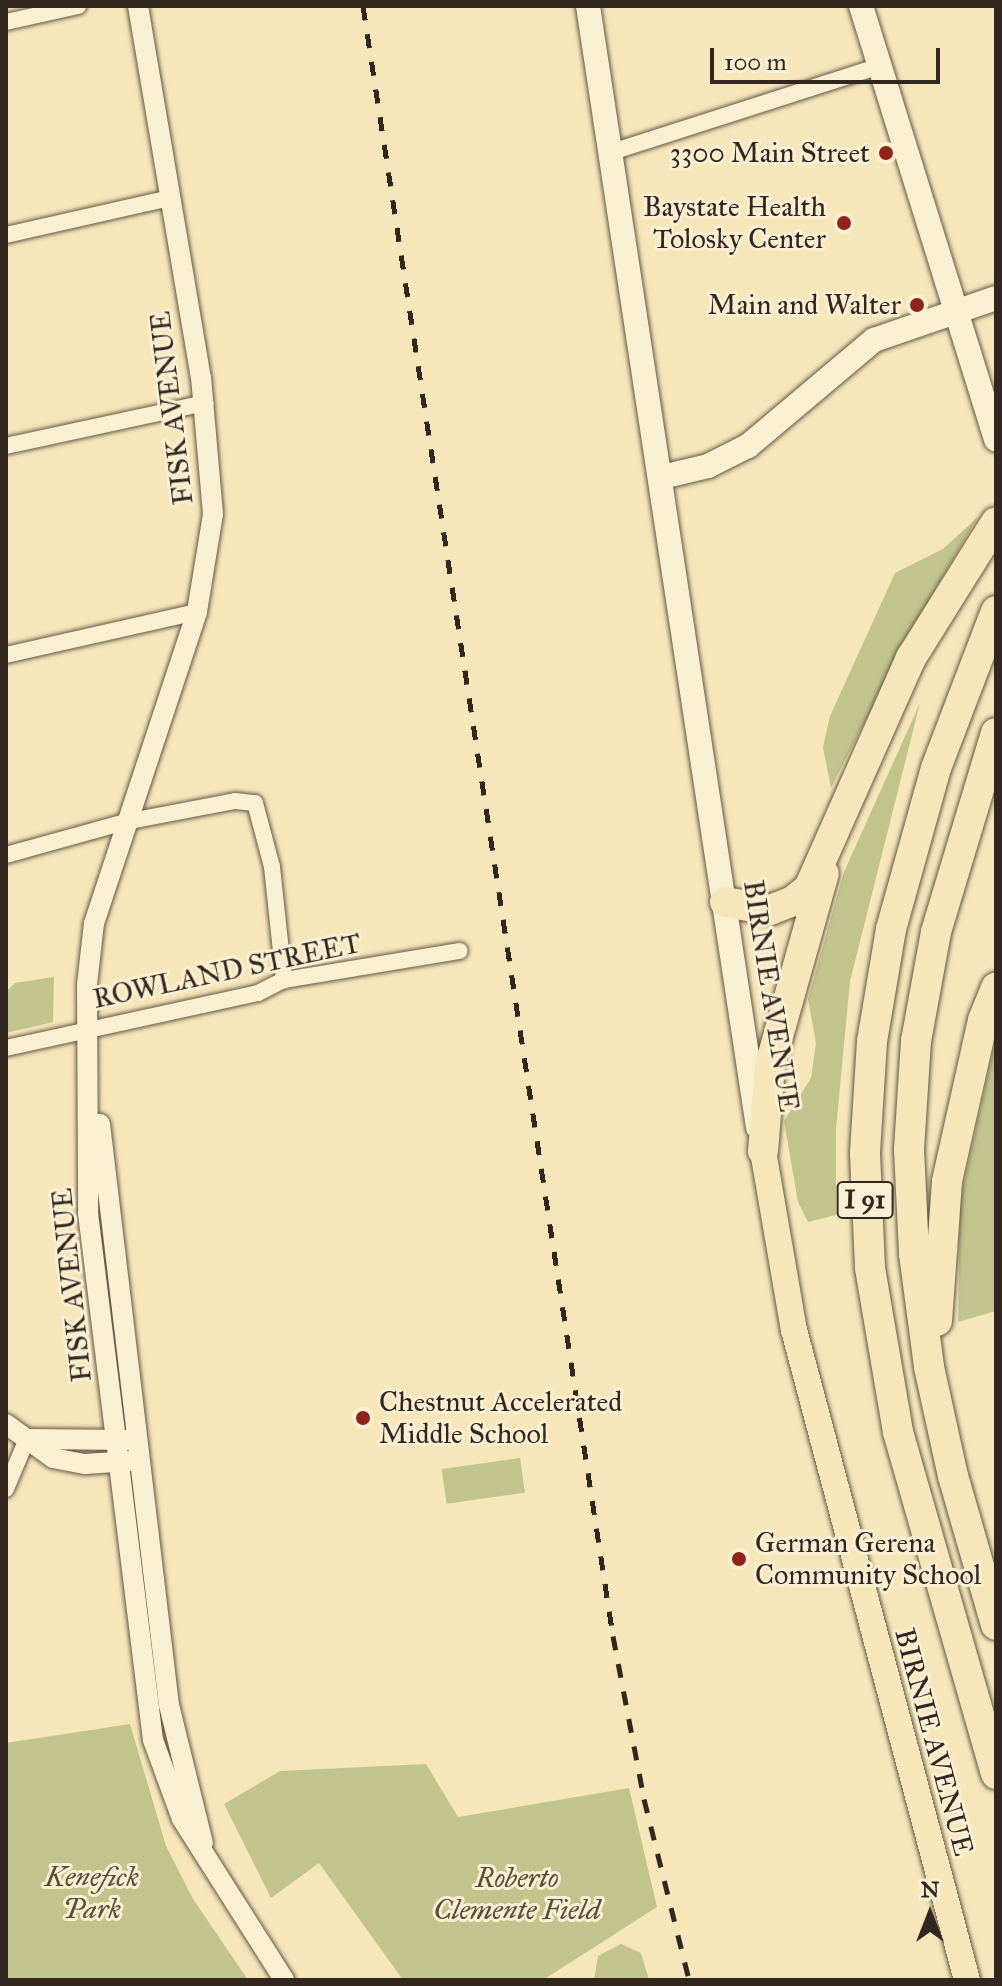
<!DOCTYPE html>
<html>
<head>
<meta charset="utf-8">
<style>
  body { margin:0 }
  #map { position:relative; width:1002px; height:1986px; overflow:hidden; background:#f6e6ba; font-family:"IM FELL Great Primer",serif }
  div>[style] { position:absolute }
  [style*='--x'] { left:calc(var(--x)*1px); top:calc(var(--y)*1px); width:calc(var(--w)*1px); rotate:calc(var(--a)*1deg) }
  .green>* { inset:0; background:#c1c48c; transform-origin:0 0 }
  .roads { filter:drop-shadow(0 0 2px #635646) drop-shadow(0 0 2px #635646) }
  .minor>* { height:16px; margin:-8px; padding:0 8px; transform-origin:8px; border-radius:8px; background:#f9efd2 }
  .tertiary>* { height:20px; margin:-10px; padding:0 10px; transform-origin:10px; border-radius:10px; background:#f9efd2 }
  .secondary>* { height:24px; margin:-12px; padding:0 12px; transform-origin:12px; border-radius:12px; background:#f9efd2 }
  .primary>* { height:26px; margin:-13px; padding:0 13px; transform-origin:13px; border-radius:13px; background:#f6e6ba }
  .motorway>* { height:30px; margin:-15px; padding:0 15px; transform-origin:15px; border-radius:15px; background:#f6e6ba }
  .rail>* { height:5px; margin-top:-2.5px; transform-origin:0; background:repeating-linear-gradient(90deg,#322620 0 14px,transparent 0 28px) }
  .dots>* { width:22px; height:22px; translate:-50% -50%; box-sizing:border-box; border:4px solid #f9efd2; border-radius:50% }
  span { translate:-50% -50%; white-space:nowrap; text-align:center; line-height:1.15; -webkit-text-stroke:6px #f9efd2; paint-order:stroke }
  .shield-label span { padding:2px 6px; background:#f9efd2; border:2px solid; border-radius:6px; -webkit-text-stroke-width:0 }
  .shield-label { font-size:26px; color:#322620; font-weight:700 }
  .poi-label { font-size:28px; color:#322620 }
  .right { translate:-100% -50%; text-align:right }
  .left { translate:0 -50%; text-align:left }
  .street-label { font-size:28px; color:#322620 }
  .park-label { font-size:28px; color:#564e3b; font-style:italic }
  .frame { position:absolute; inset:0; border:8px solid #322620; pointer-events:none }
  .north { position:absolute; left:890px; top:1874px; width:80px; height:80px; -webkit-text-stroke:6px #f9efd2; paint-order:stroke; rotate:0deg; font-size:22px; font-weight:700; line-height:32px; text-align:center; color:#322620 }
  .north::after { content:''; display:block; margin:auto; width:28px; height:36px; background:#322620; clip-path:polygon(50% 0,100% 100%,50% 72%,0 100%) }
  .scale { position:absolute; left:710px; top:48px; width:230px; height:36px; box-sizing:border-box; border:4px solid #322620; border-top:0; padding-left:10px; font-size:24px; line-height:28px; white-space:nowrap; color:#322620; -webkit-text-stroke:6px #f9efd2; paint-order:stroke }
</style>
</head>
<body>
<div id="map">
  <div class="green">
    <div style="clip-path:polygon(978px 517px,912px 629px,831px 788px,823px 747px,830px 716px,895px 573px,943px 549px)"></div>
    <div style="clip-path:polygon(920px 703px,850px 981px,836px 1129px,836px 1215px,808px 1222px,798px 1202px,784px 1121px,811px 1078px,816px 1043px,808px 999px,844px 872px)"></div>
    <div style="clip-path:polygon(54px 977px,53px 1022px,6px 1033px,6px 992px,15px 983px)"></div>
    <div style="clip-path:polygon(996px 1039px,996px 1311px,958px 1322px,960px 1201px)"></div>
    <div style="left:520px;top:1458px;width:35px;height:79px;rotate:82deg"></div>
    <div style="clip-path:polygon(130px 1724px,166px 1846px,193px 1899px,248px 1980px,6px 1980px,6px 1743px)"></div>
    <div style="clip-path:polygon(426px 1764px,458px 1817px,629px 1788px,657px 1907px,543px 1980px,403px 1980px,319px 1863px,271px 1898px,224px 1804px,280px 1771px)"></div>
    <div style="clip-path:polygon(621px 1944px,641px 1953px,649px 1980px,594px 1980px,598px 1956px)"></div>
  </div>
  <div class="roads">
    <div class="minor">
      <div style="--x:6;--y:22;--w:74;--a:-12.5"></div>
      <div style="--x:612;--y:152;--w:281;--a:-17.8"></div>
      <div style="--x:6;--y:235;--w:168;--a:-12.7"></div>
      <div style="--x:6;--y:446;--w:204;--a:-12.2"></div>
      <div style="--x:6;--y:655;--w:196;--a:-12.7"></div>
      <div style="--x:6;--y:855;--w:123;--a:-15.5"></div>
      <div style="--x:125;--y:822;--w:112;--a:-10.8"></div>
      <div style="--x:235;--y:801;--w:20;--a:6"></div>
      <div style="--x:255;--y:803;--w:66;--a:75.1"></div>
      <div style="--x:272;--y:867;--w:114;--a:83.9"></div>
      <div style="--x:6;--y:1048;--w:258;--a:-12.3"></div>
      <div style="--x:258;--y:993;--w:29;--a:-27"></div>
      <div style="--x:284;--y:980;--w:178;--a:-9.4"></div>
      <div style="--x:6;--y:1489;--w:54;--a:-67.2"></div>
    </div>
    <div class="tertiary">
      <div style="--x:138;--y:6;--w:376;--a:80.4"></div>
      <div style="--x:201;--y:377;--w:138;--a:85"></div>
      <div style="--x:213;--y:514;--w:99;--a:99.3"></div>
      <div style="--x:197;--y:612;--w:328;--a:108.3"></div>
      <div style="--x:94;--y:923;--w:61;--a:96.5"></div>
      <div style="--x:87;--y:984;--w:229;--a:89.7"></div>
      <div style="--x:88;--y:1213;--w:531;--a:82.97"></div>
      <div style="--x:153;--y:1740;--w:84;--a:69.8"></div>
      <div style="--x:182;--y:1819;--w:191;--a:57.6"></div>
      <div style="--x:100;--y:1124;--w:585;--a:83.23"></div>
      <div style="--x:169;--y:1705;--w:142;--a:76.2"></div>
      <div style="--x:6;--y:1424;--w:58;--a:35.9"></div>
      <div style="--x:53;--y:1458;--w:33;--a:11"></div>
      <div style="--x:85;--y:1464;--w:45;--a:-3.8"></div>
      <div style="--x:27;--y:1439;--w:104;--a:0.6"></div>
    </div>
    <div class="secondary">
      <div style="--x:588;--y:6;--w:1134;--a:81.38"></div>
      <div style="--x:861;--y:6;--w:454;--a:72.7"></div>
      <div style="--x:662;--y:477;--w:47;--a:-13.4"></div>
      <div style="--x:708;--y:466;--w:45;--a:-26.6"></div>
      <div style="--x:748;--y:446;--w:165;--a:-40.1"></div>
      <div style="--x:874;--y:340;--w:129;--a:-19"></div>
    </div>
    <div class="primary">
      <div style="--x:763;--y:1151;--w:182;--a:80.2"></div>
      <div style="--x:794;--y:1330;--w:673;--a:75.1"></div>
    </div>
    <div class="motorway">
      <div style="--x:996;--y:611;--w:168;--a:110.9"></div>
      <div style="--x:936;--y:768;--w:167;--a:105.6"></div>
      <div style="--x:891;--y:929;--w:114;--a:99.6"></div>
      <div style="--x:872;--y:1041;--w:112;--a:93.6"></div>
      <div style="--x:865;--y:1153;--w:115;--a:87.5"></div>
      <div style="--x:870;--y:1268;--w:166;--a:80.3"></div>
      <div style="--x:898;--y:1432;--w:356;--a:74"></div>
      <div style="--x:996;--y:733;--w:208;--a:106.8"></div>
      <div style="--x:936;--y:932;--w:111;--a:100.4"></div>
      <div style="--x:916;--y:1041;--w:109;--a:93.7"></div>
      <div style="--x:909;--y:1150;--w:104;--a:87.2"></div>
      <div style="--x:914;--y:1254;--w:114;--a:82.4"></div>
      <div style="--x:929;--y:1367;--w:112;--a:77.6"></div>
      <div style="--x:953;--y:1476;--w:155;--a:73.9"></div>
      <div style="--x:725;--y:902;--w:46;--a:10.1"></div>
      <div style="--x:770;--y:910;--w:25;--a:-21"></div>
      <div style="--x:793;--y:901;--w:21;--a:-39"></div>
      <div style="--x:809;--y:888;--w:252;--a:-66.1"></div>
      <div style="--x:911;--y:658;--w:160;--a:-58"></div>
      <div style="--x:763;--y:1151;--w:86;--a:-85.3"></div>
      <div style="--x:770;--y:1065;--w:199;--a:-74.3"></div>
      <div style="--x:937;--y:1321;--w:140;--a:-85.9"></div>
      <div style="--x:947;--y:1181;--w:165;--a:-77.4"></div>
      <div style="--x:983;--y:1020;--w:35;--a:-68"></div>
    </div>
  </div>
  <div class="rail">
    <div style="--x:363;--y:6;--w:1649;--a:81.28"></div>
    <div style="--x:613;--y:1636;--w:166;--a:79.2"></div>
    <div style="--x:644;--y:1799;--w:187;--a:76"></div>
  </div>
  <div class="dots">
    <div style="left:886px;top:153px;background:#8f2418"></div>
    <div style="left:844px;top:223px;background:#8f2418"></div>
    <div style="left:917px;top:305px;background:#8f2418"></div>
    <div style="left:363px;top:1418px;background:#8f2418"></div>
    <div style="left:739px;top:1559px;background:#8f2418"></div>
  </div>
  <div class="shield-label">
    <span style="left:865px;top:1200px">I 91</span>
  </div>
  <div class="poi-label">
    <span class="right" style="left:870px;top:153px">3300 Main Street</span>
    <span class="right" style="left:826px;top:223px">Baystate Health<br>Tolosky Center</span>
    <span class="right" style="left:901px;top:305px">Main and Walter</span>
    <span class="left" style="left:379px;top:1418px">Chestnut Accelerated<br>Middle School</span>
    <span class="left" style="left:755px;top:1559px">German Gerena<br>Community School</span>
  </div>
  <div class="street-label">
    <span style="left:172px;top:408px;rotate:-97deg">FISK AVENUE</span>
    <span style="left:227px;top:971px;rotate:-12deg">ROWLAND STREET</span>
    <span style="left:771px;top:996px;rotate:81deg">BIRNIE AVENUE</span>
    <span style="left:72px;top:1285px;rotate:-96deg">FISK AVENUE</span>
    <span style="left:934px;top:1742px;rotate:75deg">BIRNIE AVENUE</span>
  </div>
  <div class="park-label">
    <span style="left:92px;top:1893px">Kenefick<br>Park</span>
    <span style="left:517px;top:1894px">Roberto<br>Clemente Field</span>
  </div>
  <div class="frame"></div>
  <div class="north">N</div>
  <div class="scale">100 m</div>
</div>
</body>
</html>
